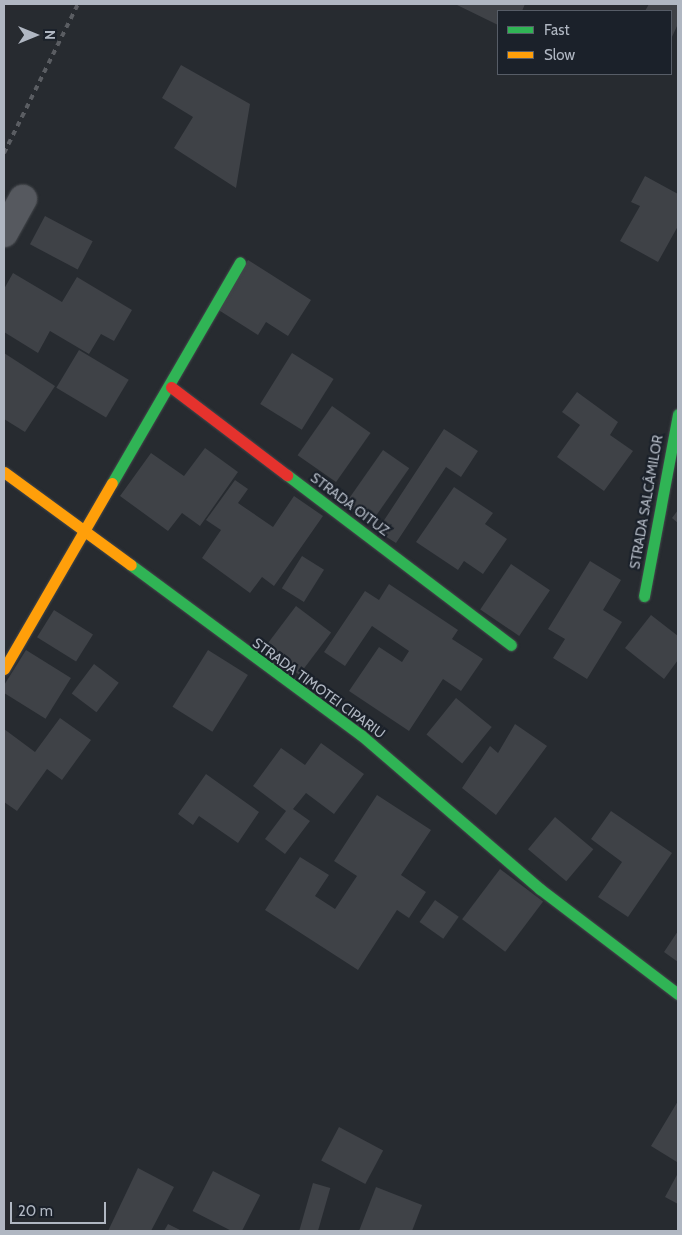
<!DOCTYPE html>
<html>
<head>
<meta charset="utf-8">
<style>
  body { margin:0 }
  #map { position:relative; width:682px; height:1235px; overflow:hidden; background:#272b30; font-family:Cabin,sans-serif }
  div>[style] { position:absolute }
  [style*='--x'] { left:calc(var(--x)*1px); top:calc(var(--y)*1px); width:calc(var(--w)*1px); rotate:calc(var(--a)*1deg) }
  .building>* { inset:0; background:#3f4247; transform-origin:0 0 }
  .roads { filter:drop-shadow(0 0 1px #44474b) drop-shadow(0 0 1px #44474b) }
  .street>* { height:28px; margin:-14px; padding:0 14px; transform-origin:14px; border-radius:14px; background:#56595f }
  .fast>* { height:11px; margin:-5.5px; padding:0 5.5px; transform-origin:5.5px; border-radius:5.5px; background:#30b455 }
  .slow>* { height:11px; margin:-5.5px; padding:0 5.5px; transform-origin:5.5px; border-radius:5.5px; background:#ff9f0a }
  .jam>* { height:11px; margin:-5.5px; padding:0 5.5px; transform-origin:5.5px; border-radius:5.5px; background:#e5322d }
  .rail>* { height:4px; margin-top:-2px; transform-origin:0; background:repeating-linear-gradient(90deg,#5a5d62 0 5px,transparent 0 10px) }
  span { translate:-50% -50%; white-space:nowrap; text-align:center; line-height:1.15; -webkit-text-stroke:4.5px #1b212a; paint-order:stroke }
  .street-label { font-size:14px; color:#b0b7c2 }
  .frame { position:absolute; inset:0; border:5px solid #b0b7c2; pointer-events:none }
  .legend { position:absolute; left:497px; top:10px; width:175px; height:65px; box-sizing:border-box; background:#1b212a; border:1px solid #575d67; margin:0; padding:6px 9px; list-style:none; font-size:15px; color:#b0b7c2 }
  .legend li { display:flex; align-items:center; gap:10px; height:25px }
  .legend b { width:25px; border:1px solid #575d67 }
  .north { position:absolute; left:10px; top:10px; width:50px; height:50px; -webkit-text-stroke:4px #1b212a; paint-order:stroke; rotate:90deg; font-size:14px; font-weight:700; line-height:20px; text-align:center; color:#b0b7c2 }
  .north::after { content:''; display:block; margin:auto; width:18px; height:22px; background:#b0b7c2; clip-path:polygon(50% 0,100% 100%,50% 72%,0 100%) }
  .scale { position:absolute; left:10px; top:1202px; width:96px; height:22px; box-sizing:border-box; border:2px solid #b0b7c2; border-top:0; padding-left:6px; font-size:15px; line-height:18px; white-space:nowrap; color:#b0b7c2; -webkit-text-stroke:4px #1b212a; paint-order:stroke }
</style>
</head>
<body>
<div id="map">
  <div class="building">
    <div style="clip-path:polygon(455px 4px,525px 4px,522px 11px,498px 11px,498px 25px)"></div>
    <div style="clip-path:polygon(649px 4px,678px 4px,678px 24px,671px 39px,671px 11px,645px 11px)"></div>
    <div style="clip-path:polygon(181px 65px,250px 104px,236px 188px,174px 148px,193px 117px,162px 98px)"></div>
    <div style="clip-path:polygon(645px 176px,678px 194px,678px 226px,658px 262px,620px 241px,640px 206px,631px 202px)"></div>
    <div style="left:45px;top:216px;width:54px;height:32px;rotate:28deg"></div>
    <div style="clip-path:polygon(248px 260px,311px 300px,288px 336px,266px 322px,258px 335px,217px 309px)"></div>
    <div style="clip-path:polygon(13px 273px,62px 302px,77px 277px,132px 310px,114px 341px,101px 334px,89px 354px,50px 331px,38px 353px,4px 332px,4px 289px)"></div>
    <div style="left:79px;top:350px;width:58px;height:44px;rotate:31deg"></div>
    <div style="clip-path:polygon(4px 353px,55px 386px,25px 432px,4px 419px)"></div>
    <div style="left:292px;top:353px;width:49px;height:60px;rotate:32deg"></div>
    <div style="clip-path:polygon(577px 392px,618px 422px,610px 435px,633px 451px,604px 491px,557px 457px,580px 425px,562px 412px)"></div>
    <div style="left:332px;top:406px;width:47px;height:60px;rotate:35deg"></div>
    <div style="clip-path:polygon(444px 429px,478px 451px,461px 477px,446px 467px,396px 543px,377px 531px)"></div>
    <div style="clip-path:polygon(205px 448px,238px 472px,200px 526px,182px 513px,168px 531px,120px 496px,151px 453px,184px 476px)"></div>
    <div style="left:383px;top:450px;width:32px;height:65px;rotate:35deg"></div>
    <div style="clip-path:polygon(235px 480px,248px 489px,238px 503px,273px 527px,294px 496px,323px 516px,274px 586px,262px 577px,250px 593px,202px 558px,221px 530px,206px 520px)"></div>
    <div style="clip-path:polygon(454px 487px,493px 513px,485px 524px,507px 539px,483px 574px,464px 561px,458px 570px,416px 542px)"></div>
    <div style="clip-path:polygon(678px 510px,678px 523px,672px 518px)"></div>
    <div style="left:302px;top:556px;width:26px;height:38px;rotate:32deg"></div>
    <div style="clip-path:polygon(590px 561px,621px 580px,603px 610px,622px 622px,587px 679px,553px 658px,565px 639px,548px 629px)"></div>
    <div style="left:511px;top:564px;width:47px;height:55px;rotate:34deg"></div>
    <div style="clip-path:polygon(389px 584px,458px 630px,452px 639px,483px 659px,461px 691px,443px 679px,409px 731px,349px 691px,379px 647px,402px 662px,409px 651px,372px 626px,345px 666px,324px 652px,365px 591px,379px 600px)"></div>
    <div style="left:296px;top:606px;width:44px;height:53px;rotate:37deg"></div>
    <div style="left:54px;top:610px;width:46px;height:32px;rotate:32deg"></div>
    <div style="clip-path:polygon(651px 615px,678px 636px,678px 660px,664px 679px,625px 648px)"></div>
    <div style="left:26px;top:650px;width:53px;height:48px;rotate:32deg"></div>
    <div style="left:208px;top:650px;width:47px;height:67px;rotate:32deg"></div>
    <div style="left:94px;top:664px;width:31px;height:37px;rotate:37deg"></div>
    <div style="left:456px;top:698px;width:46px;height:47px;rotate:39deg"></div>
    <div style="clip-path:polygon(60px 718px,91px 740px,62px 780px,47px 769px,17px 811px,4px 802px,4px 729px,35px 752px)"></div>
    <div style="clip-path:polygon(515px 724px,547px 746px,496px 815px,462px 788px,490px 746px,498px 753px)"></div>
    <div style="clip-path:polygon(321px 743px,364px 774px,334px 814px,306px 793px,293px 809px,310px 821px,285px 854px,265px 839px,286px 811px,253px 786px,281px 748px,305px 765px)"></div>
    <div style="clip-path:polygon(206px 774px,259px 812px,238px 843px,199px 816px,193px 825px,178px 814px)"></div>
    <div style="clip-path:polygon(377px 795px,431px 830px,401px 875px,426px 892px,409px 918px,397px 910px,358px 970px,265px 910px,300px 857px,329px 875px,315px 896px,335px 909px,357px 876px,334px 861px)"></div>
    <div style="clip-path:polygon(611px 811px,672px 853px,628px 917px,598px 897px,622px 862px,591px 839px)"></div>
    <div style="left:555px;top:817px;width:50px;height:42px;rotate:40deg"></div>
    <div style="left:500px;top:869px;width:54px;height:63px;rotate:37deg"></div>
    <div style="left:435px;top:900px;width:29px;height:27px;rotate:35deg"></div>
    <div style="clip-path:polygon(678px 931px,678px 962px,664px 952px)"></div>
    <div style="clip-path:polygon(678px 1101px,678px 1159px,677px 1162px,651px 1146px)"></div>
    <div style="left:339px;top:1127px;width:50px;height:38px;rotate:28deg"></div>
    <div style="clip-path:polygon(138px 1168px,174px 1187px,151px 1231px,108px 1231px)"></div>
    <div style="left:213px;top:1171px;width:53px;height:45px;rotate:27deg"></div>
    <div style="clip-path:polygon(678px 1173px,678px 1204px,665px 1197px)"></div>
    <div style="left:313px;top:1183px;width:18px;height:50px;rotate:16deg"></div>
    <div style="clip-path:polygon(376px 1187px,422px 1205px,412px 1231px,359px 1231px)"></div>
    <div style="clip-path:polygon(168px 1224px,182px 1231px,164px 1231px)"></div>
  </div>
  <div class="roads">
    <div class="street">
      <div style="--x:4;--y:233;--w:39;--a:-61"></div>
    </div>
    <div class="fast">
      <div style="--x:287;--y:475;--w:281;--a:37.2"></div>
      <div style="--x:112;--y:483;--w:255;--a:-59.9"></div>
      <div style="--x:131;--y:565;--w:286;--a:36.5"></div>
      <div style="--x:361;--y:735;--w:236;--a:40.7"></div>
      <div style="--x:540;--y:889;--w:173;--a:37.3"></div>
      <div style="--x:644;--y:596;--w:185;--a:-79.4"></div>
    </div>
    <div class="slow">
      <div style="--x:4;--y:472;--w:157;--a:36.2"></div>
      <div style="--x:4;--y:669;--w:215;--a:-59.9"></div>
    </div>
    <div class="jam">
      <div style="--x:171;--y:387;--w:146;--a:37.2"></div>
    </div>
  </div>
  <div class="rail">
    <div style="--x:4;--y:153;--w:166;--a:-63.6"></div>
  </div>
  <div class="street-label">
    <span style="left:646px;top:502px;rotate:-80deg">STRADA SALCÂMILOR</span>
    <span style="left:350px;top:504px;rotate:37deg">STRADA OITUZ</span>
    <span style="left:319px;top:688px;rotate:36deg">STRADA TIMOTEI CIPARIU</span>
  </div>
  <div class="frame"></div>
  <ul class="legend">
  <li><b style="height:6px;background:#30b455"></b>Fast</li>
  <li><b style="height:6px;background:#ff9f0a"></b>Slow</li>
  </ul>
  <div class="north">N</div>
  <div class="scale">20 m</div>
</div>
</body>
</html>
